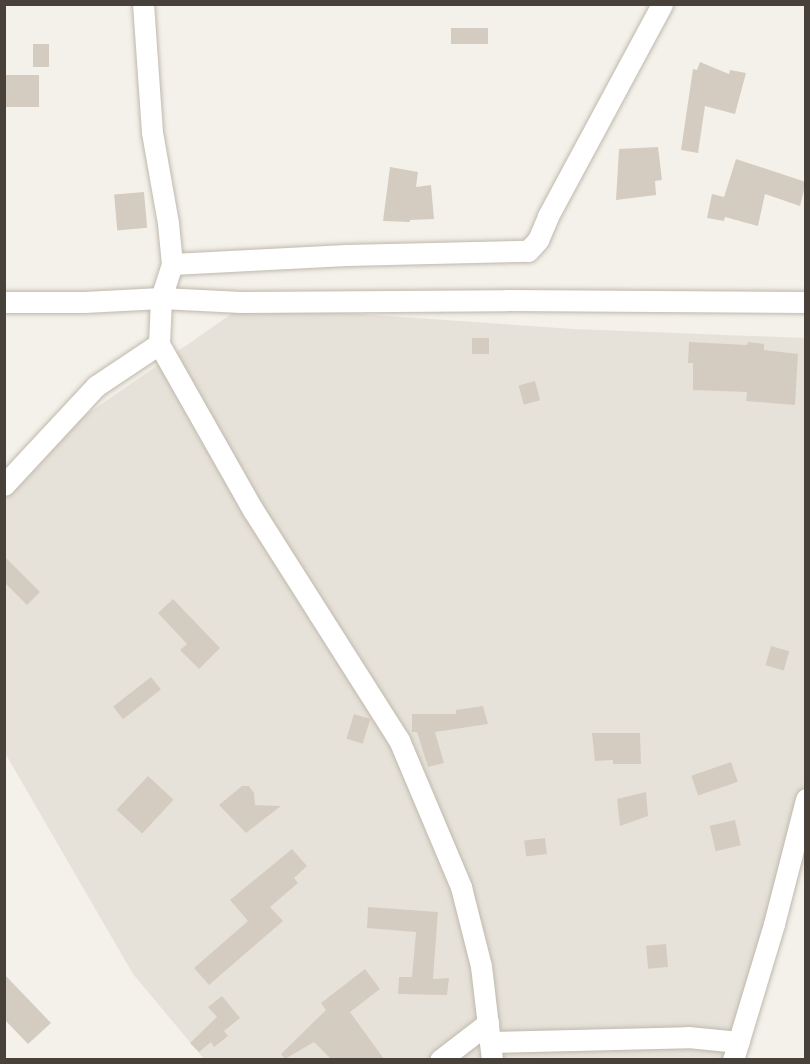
<!DOCTYPE html>
<html>
<head>
<meta charset="utf-8">
<style>
  body { margin:0 }
  #map { position:relative; width:810px; height:1064px; overflow:hidden; background:#f4f1ea; font-family:Figtree,sans-serif }
  div>[style] { position:absolute }
  [style*='--x'] { left:calc(var(--x)*1px); top:calc(var(--y)*1px); width:calc(var(--w)*1px); rotate:calc(var(--a)*1deg) }
  .residential>* { inset:0; background:#e7e2d9 }
  .building>* { inset:0; background:#d5ccc1; transform-origin:0 0 }
  .roads { filter:drop-shadow(0 0 2px #bfb8ad) drop-shadow(0 0 2px #bfb8ad) }
  .minor>* { height:21px; margin:-10.5px; padding:0 10.5px; transform-origin:10.5px; border-radius:10.5px; background:#fff }
  span { translate:-50% -50%; white-space:nowrap; text-align:center; line-height:1.15; -webkit-text-stroke:4.5px #fff; paint-order:stroke }
  .frame { position:absolute; inset:0; border:6px solid #484139; pointer-events:none }
</style>
</head>
<body>
<div id="map">
  <div class="residential">
    <div style="clip-path:polygon(243px 306px,574px 329px,805px 338px,805px 804px,733px 1059px,204px 1059px,133px 974px,5px 753px,4px 490px,67px 428px)"></div>
  </div>
  <div class="building">
    <div style="left:451px;top:28px;width:37px;height:16px"></div>
    <div style="left:33px;top:44px;width:16px;height:23px"></div>
    <div style="clip-path:polygon(700px 62px,729px 74px,730px 70px,746px 73px,735px 114px,705px 106px,698px 153px,681px 150px,693px 69px,697px 70px)"></div>
    <div style="left:6px;top:75px;width:33px;height:32px"></div>
    <div style="clip-path:polygon(658px 147px,662px 180px,655px 181px,656px 195px,616px 200px,619px 149px)"></div>
    <div style="clip-path:polygon(736px 159px,806px 182px,800px 206px,765px 194px,758px 226px,725px 217px,724px 221px,707px 218px,712px 194px,724px 197px)"></div>
    <div style="clip-path:polygon(390px 167px,418px 172px,416px 187px,431px 185px,434px 219px,410px 220px,410px 222px,383px 221px)"></div>
    <div style="left:144px;top:192px;width:36px;height:30px;rotate:85deg"></div>
    <div style="left:472px;top:338px;width:17px;height:16px"></div>
    <div style="clip-path:polygon(689px 342px,747px 345px,748px 342px,764px 344px,764px 350px,798px 354px,795px 405px,746px 401px,747px 392px,693px 390px,693px 363px,688px 363px)"></div>
    <div style="left:535px;top:381px;width:20px;height:17px;rotate:75deg"></div>
    <div style="clip-path:polygon(4px 556px,40px 592px,27px 605px,4px 582px)"></div>
    <div style="clip-path:polygon(173px 599px,220px 648px,199px 669px,180px 650px,187px 644px,158px 613px)"></div>
    <div style="left:771px;top:646px;width:19px;height:20px;rotate:16deg"></div>
    <div style="left:151px;top:677px;width:16px;height:48px;rotate:52deg"></div>
    <div style="clip-path:polygon(483px 706px,488px 724px,435px 732px,444px 763px,428px 767px,417px 732px,412px 732px,412px 714px,456px 714px,456px 710px)"></div>
    <div style="left:354px;top:714px;width:17px;height:26px;rotate:17deg"></div>
    <div style="clip-path:polygon(592px 733px,640px 733px,641px 764px,613px 764px,613px 760px,595px 761px)"></div>
    <div style="left:731px;top:762px;width:21px;height:42px;rotate:71deg"></div>
    <div style="left:148px;top:776px;width:35px;height:46px;rotate:43deg"></div>
    <div style="clip-path:polygon(242px 786px,249px 786px,254px 793px,255px 805px,281px 806px,246px 833px,219px 805px)"></div>
    <div style="clip-path:polygon(646px 792px,648px 816px,620px 826px,617px 799px)"></div>
    <div style="left:735px;top:820px;width:26px;height:26px;rotate:77deg"></div>
    <div style="left:545px;top:838px;width:16px;height:21px;rotate:83deg"></div>
    <div style="clip-path:polygon(292px 849px,307px 866px,294px 878px,298px 883px,270px 907px,283px 921px,209px 985px,194px 968px,248px 921px,230px 900px)"></div>
    <div style="clip-path:polygon(368px 907px,438px 912px,433px 979px,449px 978px,447px 995px,398px 994px,399px 977px,412px 977px,416px 932px,367px 928px)"></div>
    <div style="left:666px;top:944px;width:23px;height:20px;rotate:85deg"></div>
    <div style="clip-path:polygon(365px 969px,380px 989px,350px 1012px,384px 1059px,331px 1059px,314px 1042px,285px 1059px,281px 1054px,326px 1010px,321px 1003px)"></div>
    <div style="clip-path:polygon(4px 974px,51px 1023px,28px 1044px,4px 1019px)"></div>
    <div style="clip-path:polygon(222px 996px,240px 1018px,224px 1031px,228px 1036px,214px 1047px,211px 1042px,199px 1052px,190px 1043px,217px 1017px,208px 1007px)"></div>
  </div>
  <div class="roads">
    <div class="minor">
      <div style="--x:172;--y:264;--w:174;--a:-3"></div>
      <div style="--x:346;--y:255;--w:182;--a:-1.3"></div>
      <div style="--x:528;--y:251;--w:15;--a:-48"></div>
      <div style="--x:538;--y:240;--w:26;--a:-67"></div>
      <div style="--x:548;--y:216;--w:241;--a:-61.7"></div>
      <div style="--x:4;--y:302;--w:80;--a:0"></div>
      <div style="--x:84;--y:302;--w:77;--a:-3"></div>
      <div style="--x:161;--y:298;--w:80;--a:2.9"></div>
      <div style="--x:241;--y:302;--w:266;--a:-0.4"></div>
      <div style="--x:507;--y:300;--w:299;--a:0.4"></div>
      <div style="--x:159;--y:344;--w:191;--a:60.5"></div>
      <div style="--x:253;--y:510;--w:272;--a:57.6"></div>
      <div style="--x:399;--y:740;--w:160;--a:67.1"></div>
      <div style="--x:461;--y:887;--w:81;--a:75.8"></div>
      <div style="--x:481;--y:966;--w:95;--a:83.3"></div>
      <div style="--x:4;--y:485;--w:135;--a:-47.1"></div>
      <div style="--x:96;--y:386;--w:76;--a:-33.7"></div>
      <div style="--x:159;--y:344;--w:46;--a:-87.5"></div>
      <div style="--x:161;--y:298;--w:36;--a:-72"></div>
      <div style="--x:172;--y:264;--w:41;--a:-95.6"></div>
      <div style="--x:168;--y:223;--w:92;--a:-100"></div>
      <div style="--x:152;--y:132;--w:128;--a:-94"></div>
      <div style="--x:490;--y:1042;--w:198;--a:-1.4"></div>
      <div style="--x:688;--y:1037;--w:51;--a:5.6"></div>
      <div style="--x:440;--y:1060;--w:61;--a:-37.6"></div>
      <div style="--x:733;--y:1060;--w:142;--a:-73.2"></div>
      <div style="--x:774;--y:924;--w:129;--a:-75.6"></div>
    </div>
  </div>
  <div class="frame"></div>
</div>
</body>
</html>
